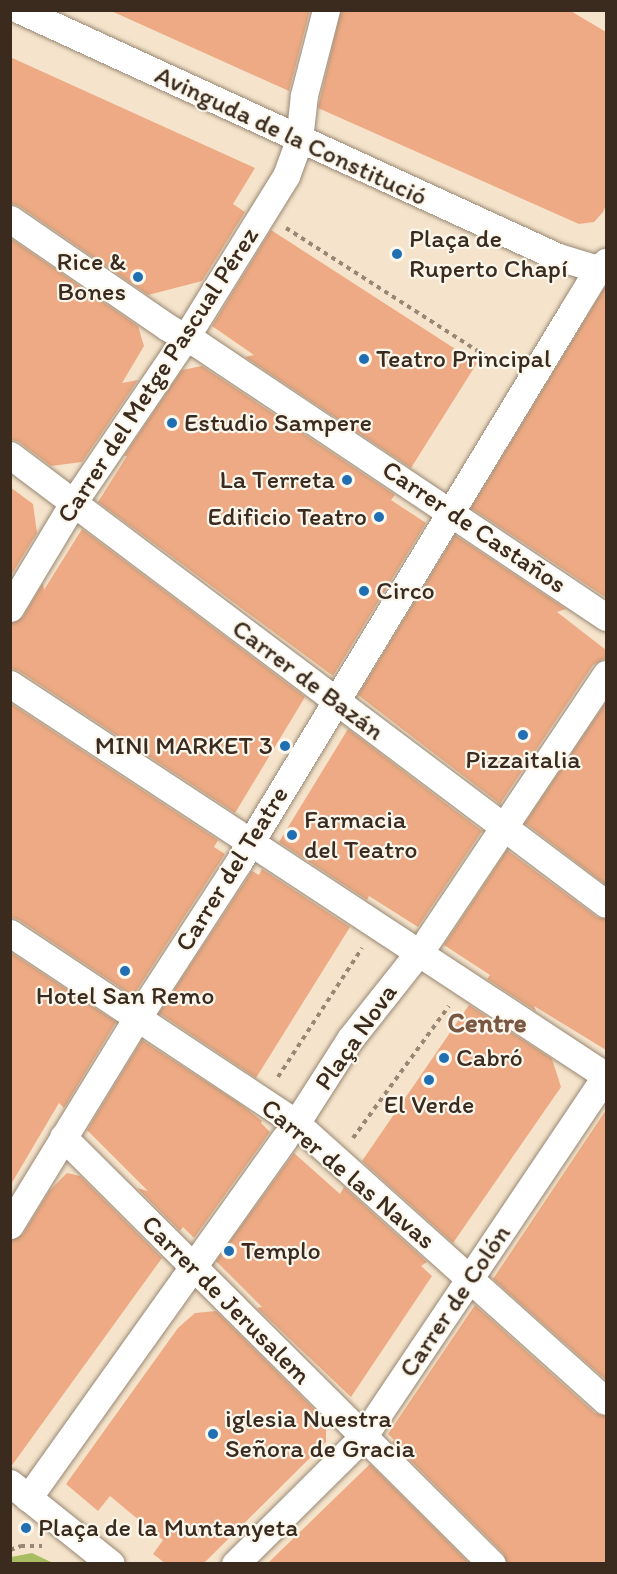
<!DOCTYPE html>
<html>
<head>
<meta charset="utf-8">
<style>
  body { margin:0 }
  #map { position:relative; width:617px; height:1574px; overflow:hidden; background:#f5e4cb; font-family:Itim,sans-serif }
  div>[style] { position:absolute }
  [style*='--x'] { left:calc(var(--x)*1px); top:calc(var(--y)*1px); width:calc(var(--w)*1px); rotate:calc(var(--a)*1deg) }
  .green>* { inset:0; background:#a8bd62 }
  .building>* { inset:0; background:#edaa84 }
  .path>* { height:4px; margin-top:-2px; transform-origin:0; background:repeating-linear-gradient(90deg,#988774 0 4.5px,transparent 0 9px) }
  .roads { filter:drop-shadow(0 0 2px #988774) drop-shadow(0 0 2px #988774) }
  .street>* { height:27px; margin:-13.5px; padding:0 13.5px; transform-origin:13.5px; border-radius:13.5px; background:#fff }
  .dots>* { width:16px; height:16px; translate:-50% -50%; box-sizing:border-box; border:3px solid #fbf7ec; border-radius:50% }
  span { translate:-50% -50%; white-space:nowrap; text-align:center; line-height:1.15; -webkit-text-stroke:4.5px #fbf7ec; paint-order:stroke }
  .street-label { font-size:26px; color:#3b2a1e }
  .poi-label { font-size:26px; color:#3b2a1e }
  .left { translate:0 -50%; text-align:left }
  .right { translate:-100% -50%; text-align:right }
  .neighbourhood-label { font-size:27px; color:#795742; font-weight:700 }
  .frame { position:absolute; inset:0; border:12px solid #3b2a1e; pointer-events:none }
</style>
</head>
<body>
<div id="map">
  <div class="green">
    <div style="clip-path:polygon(32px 1553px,53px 1563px,54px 1563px,11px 1563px,11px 1557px)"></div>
  </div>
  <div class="building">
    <div style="clip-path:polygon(109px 10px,310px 10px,289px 91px)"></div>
    <div style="clip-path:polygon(341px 10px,569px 10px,606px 32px,606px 205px,603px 212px,594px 222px,579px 224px,318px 108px)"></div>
    <div style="clip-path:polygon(10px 57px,255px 168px,233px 204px,245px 212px,202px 281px,148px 295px,19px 206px,10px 203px)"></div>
    <div style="clip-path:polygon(271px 230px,477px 363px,411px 468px,245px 357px,254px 355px,212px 326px)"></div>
    <div style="clip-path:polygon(10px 238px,138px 326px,144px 346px,122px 383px,138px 380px,82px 462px,51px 466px,19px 442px,10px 439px)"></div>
    <div style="clip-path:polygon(606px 285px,606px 597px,605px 597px,471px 508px)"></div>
    <div style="clip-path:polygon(202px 366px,395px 495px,391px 500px,426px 523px,333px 676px,98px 502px,127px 456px,124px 456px,182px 370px)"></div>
    <div style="clip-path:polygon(10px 487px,33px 504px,37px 533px,10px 577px)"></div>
    <div style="clip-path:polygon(82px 529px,305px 697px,235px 813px,19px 671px,10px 668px,10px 624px,23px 617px,43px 583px,44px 590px)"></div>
    <div style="clip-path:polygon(455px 535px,566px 609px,557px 612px,606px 650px,606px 658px,593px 665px,500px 804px,358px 695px)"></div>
    <div style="clip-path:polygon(606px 702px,606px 885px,525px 823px)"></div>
    <div style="clip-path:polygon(10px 703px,218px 840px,214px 847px,225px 854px,133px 996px,19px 920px,10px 917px)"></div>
    <div style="clip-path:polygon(348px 729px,482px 831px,418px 927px,369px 896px,367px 900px,279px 842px)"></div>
    <div style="clip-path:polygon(507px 850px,597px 917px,606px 919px,606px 1050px,534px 1006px,536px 1011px,487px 979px,490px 975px,444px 945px)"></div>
    <div style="clip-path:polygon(262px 869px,350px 927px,256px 1078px,159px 1013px,252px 871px,259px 875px)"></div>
    <div style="clip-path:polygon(10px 952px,116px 1022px,64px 1108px,59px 1103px,10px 1186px)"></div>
    <div style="clip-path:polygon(469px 1005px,552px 1059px,561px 1087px,453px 1243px,362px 1161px)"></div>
    <div style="clip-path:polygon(142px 1040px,240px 1104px,262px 1121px,261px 1123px,270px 1132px,194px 1238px,183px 1227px,180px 1231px,137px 1188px,148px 1191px,87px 1130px)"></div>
    <div style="clip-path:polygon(606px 1110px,606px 1380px,493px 1279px)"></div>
    <div style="clip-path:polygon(294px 1153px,340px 1194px,344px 1187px,427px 1262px,421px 1266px,432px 1276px,351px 1397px,257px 1308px,262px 1307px,216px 1261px)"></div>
    <div style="clip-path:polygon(67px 1173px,80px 1176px,162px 1258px,10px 1468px,10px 1241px,23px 1234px,50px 1190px)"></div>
    <div style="clip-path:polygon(475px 1305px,595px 1413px,606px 1416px,606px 1563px,507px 1563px,503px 1553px,392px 1442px,394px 1440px,388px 1434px)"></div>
    <div style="clip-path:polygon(216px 1311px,326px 1421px,326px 1442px,204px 1563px,165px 1563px,153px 1554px,163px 1540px,110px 1496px,98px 1511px,66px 1484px,178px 1328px,195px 1313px)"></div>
    <div style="clip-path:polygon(370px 1464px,469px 1563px,268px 1563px)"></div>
  </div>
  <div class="path">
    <div style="--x:286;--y:228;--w:259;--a:32.7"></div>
    <div style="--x:278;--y:1077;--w:154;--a:-56.9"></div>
    <div style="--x:353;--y:1138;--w:163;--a:-54"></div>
    <div style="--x:10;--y:1550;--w:12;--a:-20"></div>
    <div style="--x:21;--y:1546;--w:21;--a:0"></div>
  </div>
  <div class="roads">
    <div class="street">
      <div style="--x:20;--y:10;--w:592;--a:24.66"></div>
      <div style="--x:558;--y:257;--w:42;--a:16.7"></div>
      <div style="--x:598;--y:269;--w:8;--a:-7"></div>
      <div style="--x:10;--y:219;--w:191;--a:34.5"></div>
      <div style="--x:167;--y:327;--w:35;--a:29"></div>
      <div style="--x:198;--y:344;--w:491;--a:33.8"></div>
      <div style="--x:10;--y:455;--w:746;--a:36.99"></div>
      <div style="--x:10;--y:608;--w:122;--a:-59"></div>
      <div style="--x:73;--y:503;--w:201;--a:-55.8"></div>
      <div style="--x:186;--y:337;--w:190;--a:-58.2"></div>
      <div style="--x:286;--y:176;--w:38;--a:-70"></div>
      <div style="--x:299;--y:140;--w:45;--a:-83.7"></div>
      <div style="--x:304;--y:95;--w:88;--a:-75.5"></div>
      <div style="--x:10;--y:684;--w:713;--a:33.33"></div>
      <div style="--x:10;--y:933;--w:343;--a:33.6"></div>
      <div style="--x:296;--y:1123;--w:416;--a:41.9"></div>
      <div style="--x:428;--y:940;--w:320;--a:-56.2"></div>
      <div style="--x:302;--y:1114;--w:89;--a:-57.4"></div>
      <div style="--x:350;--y:1039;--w:98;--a:-51.6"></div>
      <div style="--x:63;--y:1137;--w:605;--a:44.87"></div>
      <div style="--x:10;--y:1225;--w:237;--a:-58.5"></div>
      <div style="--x:134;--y:1023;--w:191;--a:-57"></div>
      <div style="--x:238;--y:863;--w:647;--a:-58.79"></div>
      <div style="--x:573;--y:310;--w:48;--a:-58.6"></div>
      <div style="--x:598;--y:269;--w:11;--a:-41"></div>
      <div style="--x:10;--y:1483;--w:129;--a:38.7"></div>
      <div style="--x:28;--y:1498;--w:442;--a:-54.5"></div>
      <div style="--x:235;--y:1564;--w:180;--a:-44.8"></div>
      <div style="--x:363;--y:1437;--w:436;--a:-56.1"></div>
    </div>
  </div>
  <div class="dots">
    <div style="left:397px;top:254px;background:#1f6fb2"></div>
    <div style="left:138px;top:277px;background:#1f6fb2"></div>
    <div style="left:364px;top:359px;background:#1f6fb2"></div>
    <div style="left:172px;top:423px;background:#1f6fb2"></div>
    <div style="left:347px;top:480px;background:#1f6fb2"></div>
    <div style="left:379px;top:517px;background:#1f6fb2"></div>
    <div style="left:364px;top:591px;background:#1f6fb2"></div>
    <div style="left:523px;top:735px;background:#1f6fb2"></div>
    <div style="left:285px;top:746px;background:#1f6fb2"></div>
    <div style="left:292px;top:835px;background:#1f6fb2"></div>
    <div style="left:125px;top:971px;background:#1f6fb2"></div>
    <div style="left:444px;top:1058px;background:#1f6fb2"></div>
    <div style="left:429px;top:1080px;background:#1f6fb2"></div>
    <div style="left:229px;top:1251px;background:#1f6fb2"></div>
    <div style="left:213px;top:1434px;background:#1f6fb2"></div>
    <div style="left:26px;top:1528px;background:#1f6fb2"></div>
  </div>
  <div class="street-label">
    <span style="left:291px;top:136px;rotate:25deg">Avinguda de la Constitució</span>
    <span style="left:158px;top:375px;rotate:-57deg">Carrer del Metge Pascual Pérez</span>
    <span style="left:474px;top:527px;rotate:34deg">Carrer de Castaños</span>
    <span style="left:308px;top:680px;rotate:37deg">Carrer de Bazán</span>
    <span style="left:232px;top:869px;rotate:-58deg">Carrer del Teatre</span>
    <span style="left:356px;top:1037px;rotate:-55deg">Plaça Nova</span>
    <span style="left:348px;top:1174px;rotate:40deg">Carrer de las Navas</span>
    <span style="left:226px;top:1300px;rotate:45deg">Carrer de Jerusalem</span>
    <span style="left:455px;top:1301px;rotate:-56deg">Carrer de Colón</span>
  </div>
  <div class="poi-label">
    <span class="left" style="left:409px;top:254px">Plaça de<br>Ruperto Chapí</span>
    <span class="right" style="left:126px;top:277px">Rice &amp;<br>Bones</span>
    <span class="left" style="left:376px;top:359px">Teatro Principal</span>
    <span class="left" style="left:184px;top:423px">Estudio Sampere</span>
    <span class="right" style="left:335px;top:480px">La Terreta</span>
    <span class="right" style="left:367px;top:517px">Edificio Teatro</span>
    <span class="left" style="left:376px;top:591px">Circo</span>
    <span class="right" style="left:273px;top:746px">MINI MARKET 3</span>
    <span style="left:523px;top:760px">Pizzaitalia</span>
    <span class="left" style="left:304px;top:835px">Farmacia<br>del Teatro</span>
    <span style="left:125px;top:996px">Hotel San Remo</span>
    <span class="left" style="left:456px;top:1058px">Cabró</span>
    <span style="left:429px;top:1105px">El Verde</span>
    <span class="left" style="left:241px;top:1251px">Templo</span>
    <span class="left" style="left:225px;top:1434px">iglesia Nuestra<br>Señora de Gracia</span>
    <span class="left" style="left:38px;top:1528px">Plaça de la Muntanyeta</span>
  </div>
  <div class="neighbourhood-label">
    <span style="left:487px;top:1023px">Centre</span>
  </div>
  <div class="frame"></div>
</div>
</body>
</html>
